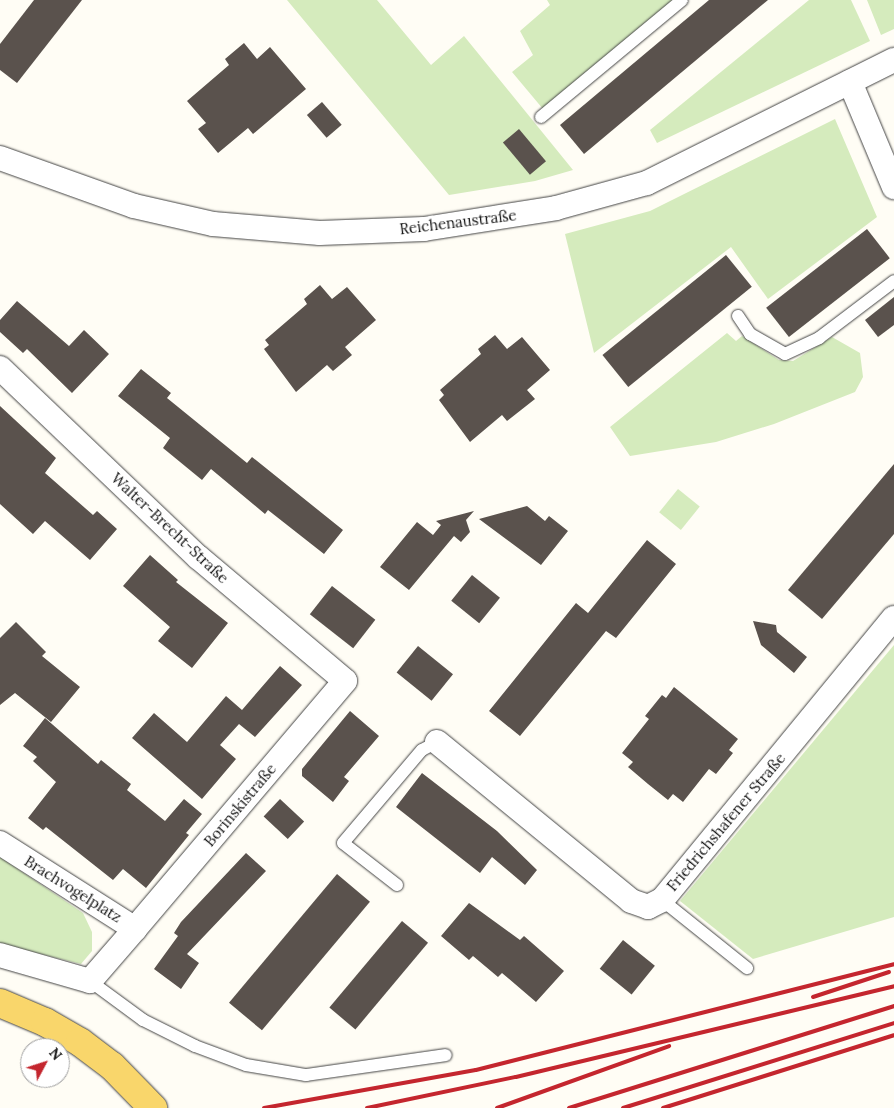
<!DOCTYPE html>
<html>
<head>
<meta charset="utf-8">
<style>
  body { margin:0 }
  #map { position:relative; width:894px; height:1108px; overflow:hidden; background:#fffdf5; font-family:Lora,serif }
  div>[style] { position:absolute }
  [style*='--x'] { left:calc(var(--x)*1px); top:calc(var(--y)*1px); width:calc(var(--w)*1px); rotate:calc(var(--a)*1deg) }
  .green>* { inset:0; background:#d5ebbd; transform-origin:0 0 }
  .building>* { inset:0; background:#5a524d; transform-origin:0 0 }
  .roads { filter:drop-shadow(0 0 1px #444) drop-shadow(0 0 1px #444) }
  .lane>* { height:12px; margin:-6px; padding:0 6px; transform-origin:6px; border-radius:6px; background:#fff }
  .street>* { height:24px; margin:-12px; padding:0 12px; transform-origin:12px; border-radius:12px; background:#fff }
  .primary>* { height:28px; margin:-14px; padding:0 14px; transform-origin:14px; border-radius:14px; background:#f9d66b }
  .rail>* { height:4px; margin:-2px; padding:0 2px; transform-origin:2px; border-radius:2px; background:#c4262e }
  span { translate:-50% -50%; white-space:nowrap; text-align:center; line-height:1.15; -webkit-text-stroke:5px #fff; paint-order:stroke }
  .street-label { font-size:15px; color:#111 }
  .north { position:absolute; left:20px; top:1038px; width:50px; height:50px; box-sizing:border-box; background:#fff; border:1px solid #a0a0a0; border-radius:50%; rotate:50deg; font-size:14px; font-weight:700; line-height:20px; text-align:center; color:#111 }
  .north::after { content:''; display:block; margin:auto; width:18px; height:22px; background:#c4262e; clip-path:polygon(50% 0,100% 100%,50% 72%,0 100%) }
</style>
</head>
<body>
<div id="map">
  <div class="green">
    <div style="clip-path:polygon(287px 0,377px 0,431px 65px,464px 36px,573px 170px,535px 181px,449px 195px)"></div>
    <div style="clip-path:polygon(547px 0,674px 0,543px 109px,512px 72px,533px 55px,520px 31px,550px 5px)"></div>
    <div style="clip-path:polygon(809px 0,851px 0,870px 41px,657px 143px,650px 130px)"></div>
    <div style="clip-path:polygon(867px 0,894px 0,894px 29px,881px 35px)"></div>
    <div style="clip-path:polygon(835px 119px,877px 217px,768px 299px,731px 247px,594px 353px,565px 234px,650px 211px)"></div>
    <div style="clip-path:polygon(727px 333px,736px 341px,742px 336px,779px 360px,793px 361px,832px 337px,860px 353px,863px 377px,855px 392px,774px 424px,716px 442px,630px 456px,610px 427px)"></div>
    <div style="left:678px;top:489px;width:28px;height:30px;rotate:39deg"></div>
    <div style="clip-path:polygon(894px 645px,894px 917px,753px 959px,680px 901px)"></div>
    <div style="clip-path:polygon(0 857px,83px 913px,92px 932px,92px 951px,81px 964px,0 944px)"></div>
  </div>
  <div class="building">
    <div style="clip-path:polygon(34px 0,82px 0,17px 83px,0 70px,0 44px)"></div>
    <div style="clip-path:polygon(709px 0,768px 0,584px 154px,560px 125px)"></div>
    <div style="clip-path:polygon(244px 43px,257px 59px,270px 47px,306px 89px,253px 134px,248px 128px,218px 153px,198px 129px,206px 123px,187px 101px,229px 65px,225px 59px)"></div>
    <div style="left:322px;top:102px;width:30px;height:20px;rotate:49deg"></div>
    <div style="left:519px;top:129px;width:42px;height:21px;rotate:50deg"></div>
    <div style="left:867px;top:229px;width:37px;height:128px;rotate:52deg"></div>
    <div style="left:726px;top:255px;width:41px;height:159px;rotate:51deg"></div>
    <div style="clip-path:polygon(320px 285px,332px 299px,347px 287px,376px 320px,345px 347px,352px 355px,333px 371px,327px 365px,296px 392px,264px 349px,269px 345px,265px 340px,307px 304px,304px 299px)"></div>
    <div style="clip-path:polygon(894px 297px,894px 325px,878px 337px,865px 320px)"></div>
    <div style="clip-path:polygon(17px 301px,69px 346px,84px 330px,109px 354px,72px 393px,27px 349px,23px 353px,0 332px,0 320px)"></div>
    <div style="clip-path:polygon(495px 335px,507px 349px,522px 337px,550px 370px,527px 390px,535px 399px,507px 421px,502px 415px,470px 442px,439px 400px,444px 395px,440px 390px,481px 354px,478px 349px)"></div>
    <div style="clip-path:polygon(141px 369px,171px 393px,167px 398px,247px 463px,252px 457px,343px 530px,324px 554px,268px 510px,265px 514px,211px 469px,202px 480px,163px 448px,170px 438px,118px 396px)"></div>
    <div style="clip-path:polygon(0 406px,56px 458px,45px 473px,93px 515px,97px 511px,117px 529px,90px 560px,45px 521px,33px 534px,0 504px)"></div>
    <div style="clip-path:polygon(894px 464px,894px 534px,822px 619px,788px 590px)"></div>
    <div style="clip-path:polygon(527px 506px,545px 521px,549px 516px,568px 531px,541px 565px,479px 519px)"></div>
    <div style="clip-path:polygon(474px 511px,466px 520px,470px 532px,461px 542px,454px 536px,409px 590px,380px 567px,417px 522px,433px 535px,441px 525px,436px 521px)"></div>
    <div style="clip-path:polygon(647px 540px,676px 564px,616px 638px,606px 631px,520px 736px,489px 711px,576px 603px,588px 613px)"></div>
    <div style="clip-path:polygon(150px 555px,178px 580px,176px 582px,228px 623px,192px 668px,158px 641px,170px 627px,123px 586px)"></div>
    <div style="left:472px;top:575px;width:36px;height:33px;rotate:39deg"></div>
    <div style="left:332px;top:586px;width:55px;height:36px;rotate:38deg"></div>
    <div style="clip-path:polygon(753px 621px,776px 625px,777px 632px,807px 657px,794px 673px,761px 645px)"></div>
    <div style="clip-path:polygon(16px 622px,46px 652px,42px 656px,80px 687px,51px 722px,15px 693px,0 705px,0 638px)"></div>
    <div style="left:418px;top:646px;width:45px;height:34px;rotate:39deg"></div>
    <div style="clip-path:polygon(280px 666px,302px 685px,255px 737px,239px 724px,220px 745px,236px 759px,202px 799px,132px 738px,154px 713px,187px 742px,226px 696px,242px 710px)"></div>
    <div style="clip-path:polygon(674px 687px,738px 739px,729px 750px,733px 753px,716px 774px,709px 769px,683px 802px,673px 794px,668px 800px,648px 784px,628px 767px,633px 762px,622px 753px,649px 719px,645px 716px,662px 695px,666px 698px)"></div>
    <div style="clip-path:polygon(350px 711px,379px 736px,344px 777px,349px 781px,333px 802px,302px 776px,302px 769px)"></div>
    <div style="clip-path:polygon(45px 718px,98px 764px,101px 760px,131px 784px,127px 790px,165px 821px,184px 799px,202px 814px,186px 833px,189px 835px,146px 888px,123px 869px,113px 880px,46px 827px,43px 830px,28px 818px,56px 782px,33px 761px,37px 757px,23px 746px)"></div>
    <div style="clip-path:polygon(422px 773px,497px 831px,537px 870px,525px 885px,492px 857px,480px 873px,396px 807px)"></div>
    <div style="left:280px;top:799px;width:33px;height:24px;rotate:43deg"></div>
    <div style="clip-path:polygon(246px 853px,266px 871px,187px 954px,199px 963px,181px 989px,154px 969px,178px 936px,174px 933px,181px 922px)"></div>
    <div style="left:337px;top:874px;width:43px;height:168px;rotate:40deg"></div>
    <div style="clip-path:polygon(469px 903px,520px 940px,524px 936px,564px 971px,536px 1002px,502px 973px,498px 977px,473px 956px,469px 960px,441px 936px)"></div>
    <div style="left:402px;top:921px;width:34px;height:113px;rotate:40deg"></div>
    <div style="left:623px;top:940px;width:41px;height:37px;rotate:39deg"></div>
  </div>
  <div class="roads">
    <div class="lane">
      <div style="--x:541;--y:117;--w:183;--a:-39.7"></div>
      <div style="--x:738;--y:316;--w:22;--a:56"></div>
      <div style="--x:750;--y:334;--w:40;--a:29.7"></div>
      <div style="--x:785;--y:354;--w:38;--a:-25"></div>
      <div style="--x:819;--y:338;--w:94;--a:-37.2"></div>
      <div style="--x:397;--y:885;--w:68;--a:-142.1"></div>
      <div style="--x:343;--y:843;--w:122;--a:-49.7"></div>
      <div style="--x:422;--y:750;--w:17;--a:-28"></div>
      <div style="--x:662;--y:900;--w:109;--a:38.7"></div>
      <div style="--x:90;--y:981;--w:66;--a:36.3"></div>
      <div style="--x:143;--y:1020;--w:58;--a:26.6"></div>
      <div style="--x:195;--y:1046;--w:54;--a:20.4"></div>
      <div style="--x:246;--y:1065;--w:61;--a:9.5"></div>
      <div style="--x:306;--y:1075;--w:141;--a:-8.1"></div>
    </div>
    <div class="street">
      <div style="--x:850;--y:82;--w:114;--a:67.3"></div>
      <div style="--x:0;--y:158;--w:142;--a:19.7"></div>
      <div style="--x:134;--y:206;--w:81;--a:12.8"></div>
      <div style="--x:213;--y:224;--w:107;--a:4.8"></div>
      <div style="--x:320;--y:233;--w:104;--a:-2.2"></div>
      <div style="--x:424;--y:229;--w:134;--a:-9"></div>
      <div style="--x:556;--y:208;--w:94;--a:-15.4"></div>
      <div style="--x:647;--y:183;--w:276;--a:-26.5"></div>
      <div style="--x:0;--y:368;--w:274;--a:43.7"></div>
      <div style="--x:198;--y:557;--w:192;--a:40.1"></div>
      <div style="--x:345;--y:681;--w:325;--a:130.3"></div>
      <div style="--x:437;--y:742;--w:251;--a:39.3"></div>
      <div style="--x:631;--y:901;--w:18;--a:19"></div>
      <div style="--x:648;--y:907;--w:16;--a:-27"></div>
      <div style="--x:662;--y:900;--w:365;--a:-50.6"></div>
      <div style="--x:0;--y:843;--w:160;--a:32.5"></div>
      <div style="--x:135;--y:929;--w:69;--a:130.9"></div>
      <div style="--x:90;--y:981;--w:94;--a:-163.9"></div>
    </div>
    <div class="primary">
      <div style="--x:0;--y:1003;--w:49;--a:22.9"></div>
      <div style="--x:45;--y:1022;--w:40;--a:29.7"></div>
      <div style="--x:80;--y:1042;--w:40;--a:37"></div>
      <div style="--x:112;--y:1066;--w:59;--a:45.7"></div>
    </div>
  </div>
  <div class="rail">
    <div style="--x:813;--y:997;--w:80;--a:-18.2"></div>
    <div style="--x:264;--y:1108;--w:215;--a:-10.2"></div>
    <div style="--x:476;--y:1070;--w:431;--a:-14.2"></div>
    <div style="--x:367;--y:1108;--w:152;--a:-11.8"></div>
    <div style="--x:516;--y:1077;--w:389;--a:-13.5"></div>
    <div style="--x:497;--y:1108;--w:183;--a:-19.8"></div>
    <div style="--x:569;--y:1108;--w:341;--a:-17.4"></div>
    <div style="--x:623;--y:1108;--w:284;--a:-17.4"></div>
    <div style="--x:663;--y:1108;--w:242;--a:-17.5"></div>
  </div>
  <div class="street-label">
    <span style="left:458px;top:222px;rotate:-7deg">Reichenaustraße</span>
    <span style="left:170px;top:528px;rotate:43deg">Walter-Brecht-Straße</span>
    <span style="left:240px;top:805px;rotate:-50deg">Borinskistraße</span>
    <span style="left:726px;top:822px;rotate:-50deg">Friedrichshafener Straße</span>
    <span style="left:73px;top:889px;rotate:32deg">Brachvogelplatz</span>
  </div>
  <div class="north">N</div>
</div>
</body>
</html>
